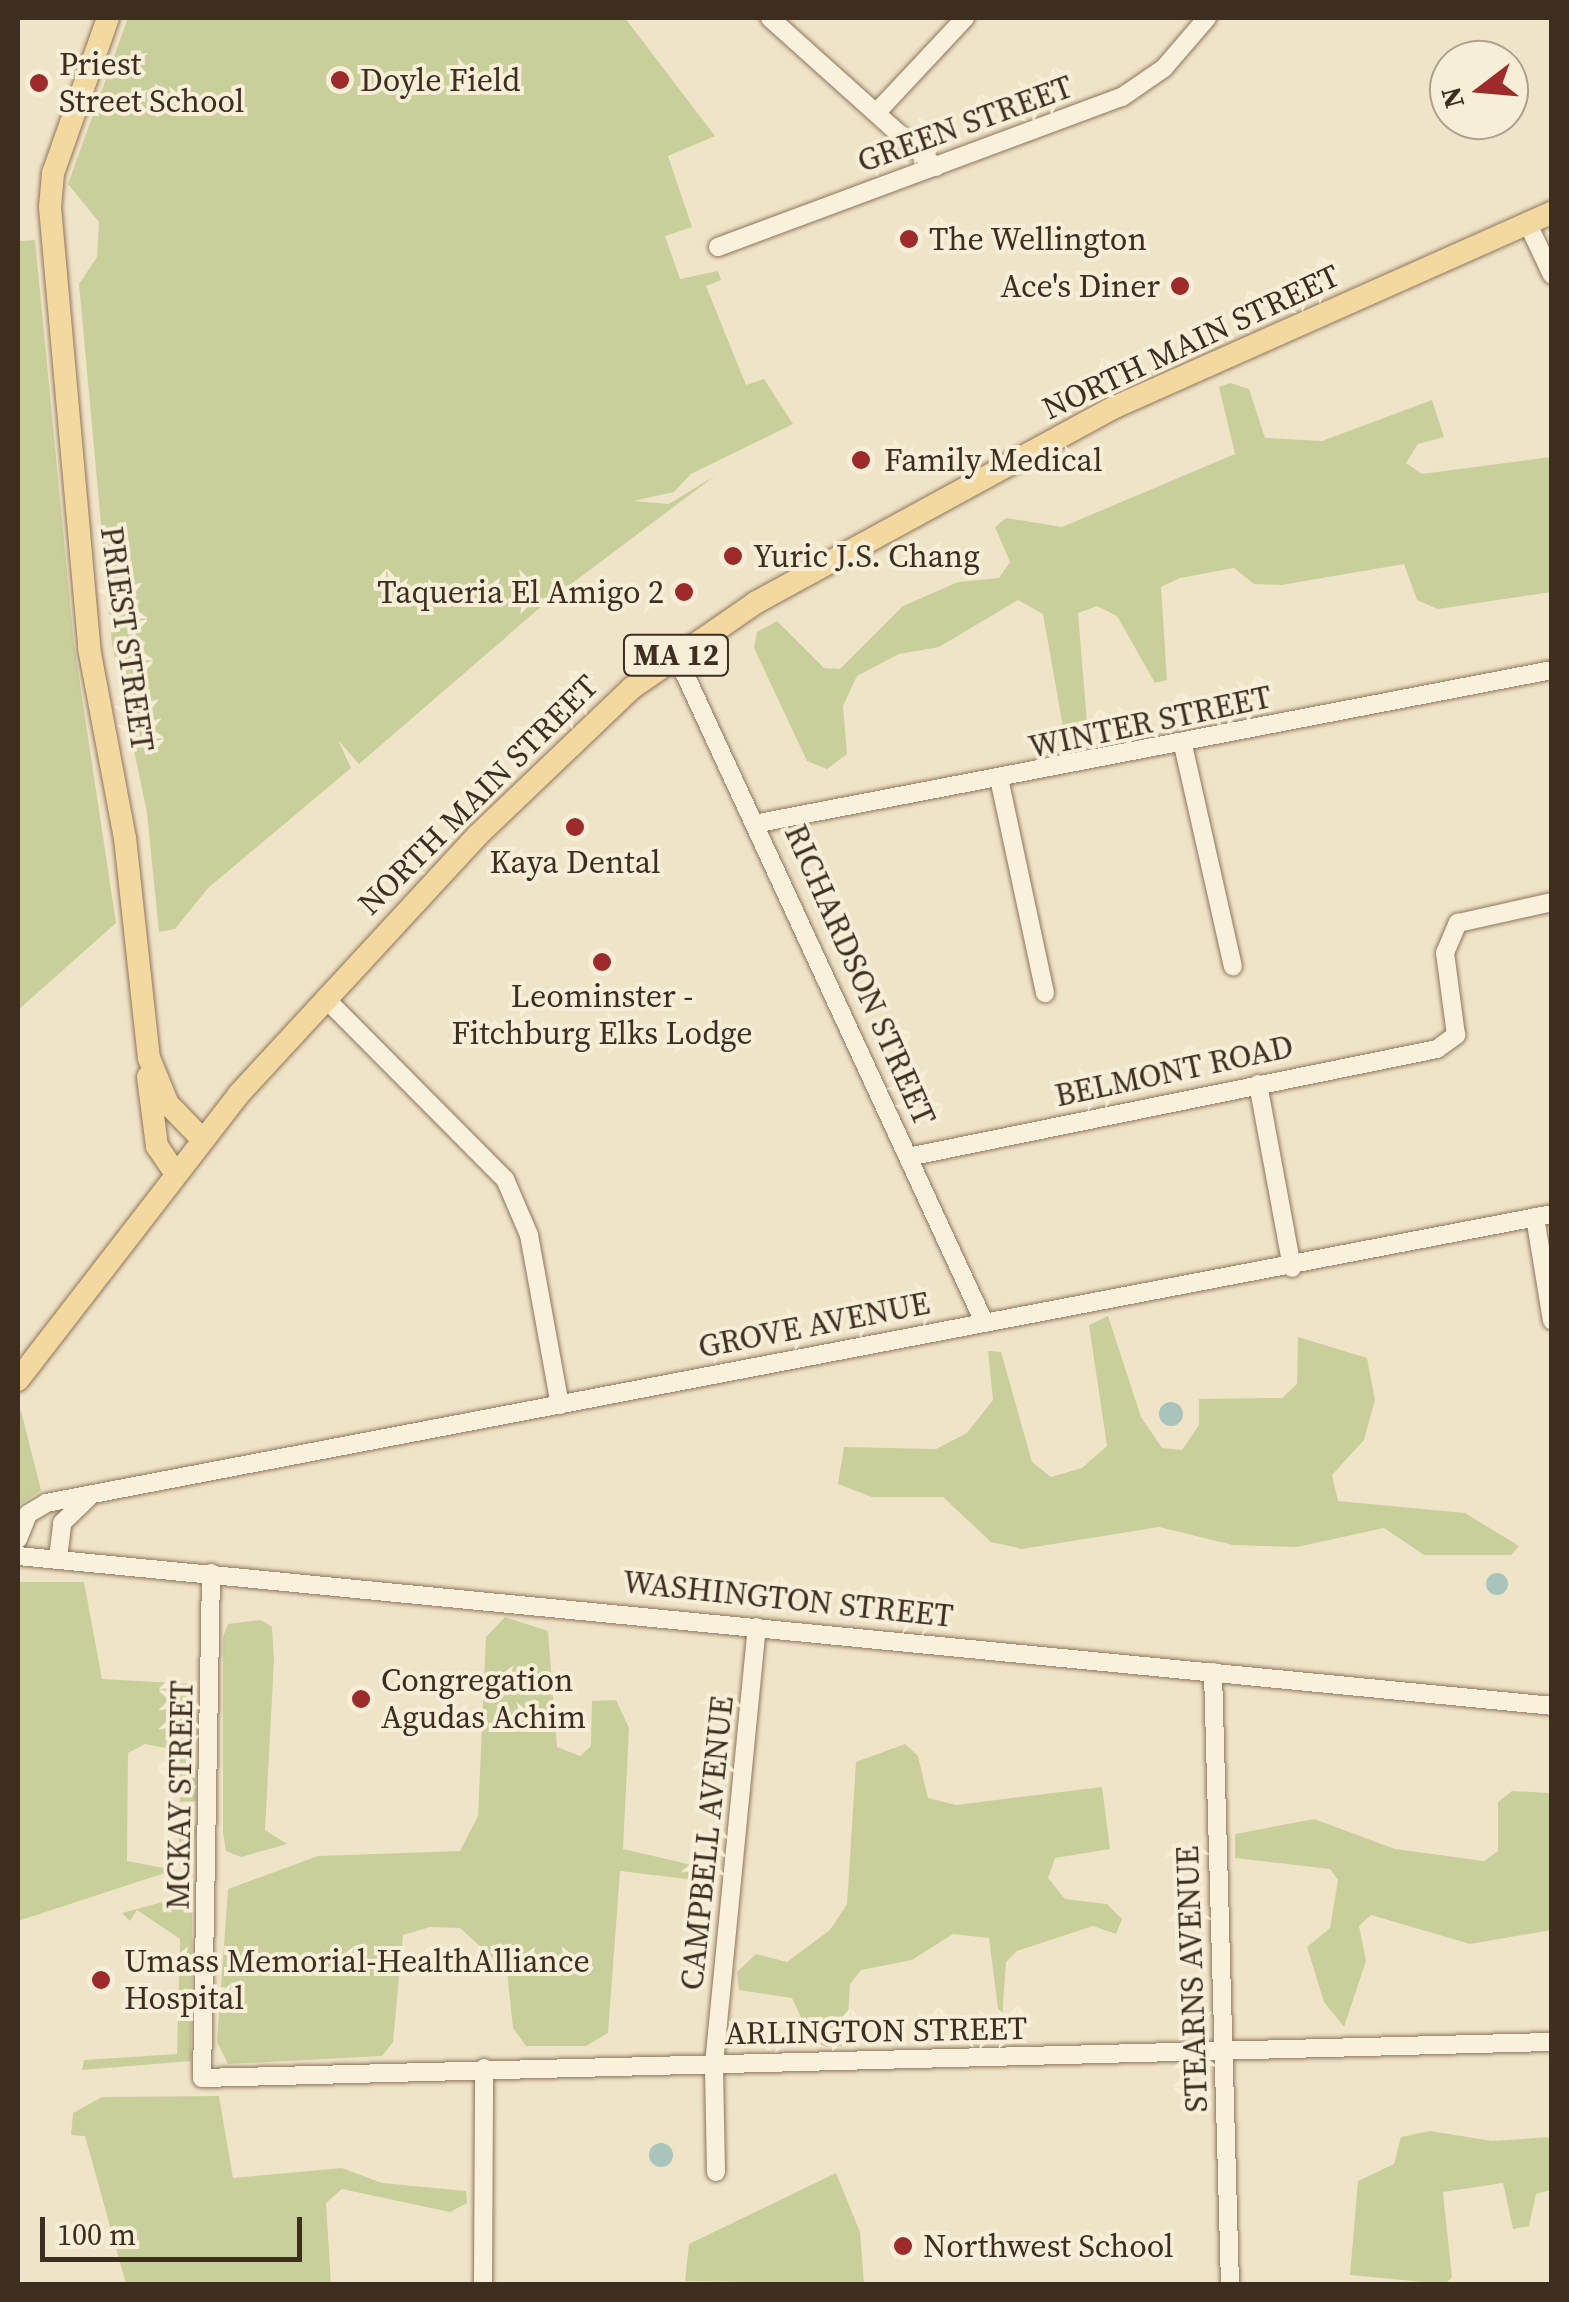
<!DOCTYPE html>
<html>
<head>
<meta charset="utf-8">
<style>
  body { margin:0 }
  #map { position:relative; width:1569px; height:2302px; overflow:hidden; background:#f0e4c8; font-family:"Source Serif 4",serif }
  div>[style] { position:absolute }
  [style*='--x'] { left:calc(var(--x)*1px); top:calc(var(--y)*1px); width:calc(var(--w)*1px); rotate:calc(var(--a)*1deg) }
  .green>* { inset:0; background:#c9cf9b }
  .water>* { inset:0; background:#a9c4bc }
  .round { border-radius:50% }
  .roads { filter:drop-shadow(0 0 2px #8d765c) drop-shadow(0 0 2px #8d765c) }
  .minor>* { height:18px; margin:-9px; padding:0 9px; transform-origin:9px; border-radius:9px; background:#faf1dc }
  .major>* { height:22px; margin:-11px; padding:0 11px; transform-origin:11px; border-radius:11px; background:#f3d9a0 }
  .dots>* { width:28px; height:28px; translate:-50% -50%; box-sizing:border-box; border:5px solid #f7eed8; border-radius:50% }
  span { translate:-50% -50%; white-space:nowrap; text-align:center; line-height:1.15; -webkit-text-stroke:8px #f7eed8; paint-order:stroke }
  .shield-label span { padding:2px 8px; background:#f7eed8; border:2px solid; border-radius:8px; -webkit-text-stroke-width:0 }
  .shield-label { font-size:30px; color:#3d2e20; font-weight:700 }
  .poi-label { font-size:32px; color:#3d2e20 }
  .left { translate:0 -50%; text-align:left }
  .right { translate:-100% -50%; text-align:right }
  .street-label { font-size:32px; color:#3d2e20 }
  .frame { position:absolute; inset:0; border:20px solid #3d2e20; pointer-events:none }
  .north { position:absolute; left:1429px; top:40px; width:100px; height:100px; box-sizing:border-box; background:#f7eed8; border:2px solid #ada18e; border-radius:50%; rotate:254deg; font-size:28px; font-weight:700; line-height:40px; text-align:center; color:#3d2e20 }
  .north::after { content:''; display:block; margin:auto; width:35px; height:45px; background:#9e2a2b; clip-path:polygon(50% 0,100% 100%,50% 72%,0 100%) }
  .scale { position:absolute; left:40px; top:2217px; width:262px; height:45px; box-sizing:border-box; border:5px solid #3d2e20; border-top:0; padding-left:12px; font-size:30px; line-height:35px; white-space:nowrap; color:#3d2e20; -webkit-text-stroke:8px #f7eed8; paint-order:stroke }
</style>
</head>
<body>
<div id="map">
  <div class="green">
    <div style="clip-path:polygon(128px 18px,625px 18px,715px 136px,668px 156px,692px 227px,665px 236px,680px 279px,718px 271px,721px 280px,706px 286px,746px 385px,764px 379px,793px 424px,691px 474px,674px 492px,633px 501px,669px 504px,716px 475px,542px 606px,359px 764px,338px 740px,351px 768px,208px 888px,175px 929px,159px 932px,147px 813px,112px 644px,79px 284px,97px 257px,99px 222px,68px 184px)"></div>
    <div style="clip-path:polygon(35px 240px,74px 644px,116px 923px,18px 1010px,18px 241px)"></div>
    <div style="clip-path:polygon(1230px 383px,1249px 389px,1265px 438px,1322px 441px,1432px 400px,1444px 437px,1418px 444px,1406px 463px,1422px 474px,1551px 457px,1551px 592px,1438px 609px,1417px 600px,1404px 564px,1281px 585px,1254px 584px,1234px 568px,1180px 578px,1161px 587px,1167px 680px,1155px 683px,1117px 616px,1097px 606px,1078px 613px,1088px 735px,1080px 751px,1066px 744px,1043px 614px,1018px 600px,939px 647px,899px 654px,857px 676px,843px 706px,847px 754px,827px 769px,807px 761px,754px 648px,757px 632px,777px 621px,824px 668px,840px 669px,903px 606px,958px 582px,999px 578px,1010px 562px,995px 527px,1006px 518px,1062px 527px,1235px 454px,1219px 387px)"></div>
    <div style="clip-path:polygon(1108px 1316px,1141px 1417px,1162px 1448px,1182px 1450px,1199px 1425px,1199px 1399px,1282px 1398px,1297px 1384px,1298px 1337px,1367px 1358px,1375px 1400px,1364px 1440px,1332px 1475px,1338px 1501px,1465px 1513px,1519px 1546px,1511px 1555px,1424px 1555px,1384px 1528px,1297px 1547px,1233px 1545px,1159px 1527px,1022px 1549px,991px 1542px,943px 1497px,872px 1497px,838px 1484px,844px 1447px,936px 1449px,967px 1433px,993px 1400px,988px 1351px,1001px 1352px,1032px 1462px,1051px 1477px,1082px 1468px,1107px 1446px,1089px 1325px)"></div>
    <div style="clip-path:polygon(21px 1411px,41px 1490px,18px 1506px,18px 1415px)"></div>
    <div style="clip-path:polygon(18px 1582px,84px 1582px,102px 1679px,194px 1684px,196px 1801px,180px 1802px,180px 1751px,145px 1744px,128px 1753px,127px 1861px,174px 1870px,18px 1921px)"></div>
    <div style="clip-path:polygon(505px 1617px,548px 1631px,557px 1747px,580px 1756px,591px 1746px,592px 1701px,616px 1700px,629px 1728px,623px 1849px,714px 1870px,704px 1881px,620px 1871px,608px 2033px,586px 2046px,526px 2046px,513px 2028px,507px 1971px,460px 1928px,430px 1927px,403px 1935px,393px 2042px,382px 2056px,228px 2064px,217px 2042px,228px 1889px,318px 1856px,460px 1851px,478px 1816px,486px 1637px)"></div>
    <div style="clip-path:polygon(261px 1620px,272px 1627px,274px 1660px,265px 1830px,287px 1844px,241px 1857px,226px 1851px,223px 1833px,223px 1637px,228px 1624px)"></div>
    <div style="clip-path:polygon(905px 1744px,918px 1756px,928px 1798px,956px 1805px,1102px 1787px,1110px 1849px,1055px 1858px,1048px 1878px,1065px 1899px,1107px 1904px,1122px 1919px,1116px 1934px,1093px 1926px,1017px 1951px,1006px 1962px,1001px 2032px,989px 1938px,953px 1934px,912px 1960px,861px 1970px,850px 1984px,846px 2046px,827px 2047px,812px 2041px,792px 1998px,739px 1990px,737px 1972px,756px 1954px,787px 1962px,830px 1930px,847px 1904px,856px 1762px)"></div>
    <div style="clip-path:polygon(1512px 1791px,1551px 1793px,1551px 1930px,1470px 1944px,1371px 1915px,1359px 1926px,1366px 1961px,1344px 2027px,1324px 2002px,1307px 1947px,1330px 1928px,1338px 1880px,1330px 1869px,1235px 1858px,1235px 1834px,1314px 1819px,1395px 1849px,1484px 1861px,1498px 1851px,1498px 1802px)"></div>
    <div style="clip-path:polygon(179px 1822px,196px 1826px,193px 1859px,179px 1869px)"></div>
    <div style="clip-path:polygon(192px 1894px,191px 2061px,82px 2070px,84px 2060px,177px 2054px,180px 1939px,137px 1910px,130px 1921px,122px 1913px)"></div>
    <div style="clip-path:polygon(219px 2096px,233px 2178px,342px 2168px,382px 2183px,466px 2191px,467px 2203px,450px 2212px,342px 2189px,326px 2203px,331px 2284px,126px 2284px,85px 2136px,71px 2135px,73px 2113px,102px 2097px)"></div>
    <div style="clip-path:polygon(1430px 2131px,1492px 2141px,1551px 2137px,1551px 2190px,1536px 2194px,1529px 2226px,1513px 2229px,1503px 2183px,1443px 2192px,1452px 2278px,1444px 2284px,1350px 2275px,1358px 2181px,1394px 2164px,1401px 2137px)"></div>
    <div style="clip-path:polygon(836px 2173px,860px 2232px,864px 2284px,685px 2281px,689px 2244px)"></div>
  </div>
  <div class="water">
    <div class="round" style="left:1159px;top:1402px;width:24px;height:24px"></div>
    <div class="round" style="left:1486px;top:1573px;width:22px;height:22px"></div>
    <div class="round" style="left:649px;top:2143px;width:24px;height:24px"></div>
  </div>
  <div class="roads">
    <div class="minor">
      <div style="--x:770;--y:18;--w:223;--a:41.9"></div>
      <div style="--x:877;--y:112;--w:129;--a:-46.9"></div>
      <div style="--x:1528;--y:224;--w:56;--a:64.8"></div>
      <div style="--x:718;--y:247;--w:431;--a:-20.4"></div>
      <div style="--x:1122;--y:97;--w:51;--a:-34.6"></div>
      <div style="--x:1164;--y:68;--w:66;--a:-49.3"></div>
      <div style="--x:676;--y:655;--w:735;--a:65.21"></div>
      <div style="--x:1183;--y:745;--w:227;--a:77.3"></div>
      <div style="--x:1000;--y:783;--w:215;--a:77.9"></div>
      <div style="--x:759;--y:823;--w:808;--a:-10.92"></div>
      <div style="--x:325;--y:998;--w:255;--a:45.2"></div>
      <div style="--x:505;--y:1179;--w:61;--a:66.8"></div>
      <div style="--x:529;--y:1235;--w:173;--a:79.7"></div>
      <div style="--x:1258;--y:1084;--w:187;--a:79.5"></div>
      <div style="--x:908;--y:1157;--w:540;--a:-11.54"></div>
      <div style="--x:1437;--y:1049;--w:24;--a:-36"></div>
      <div style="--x:1456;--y:1035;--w:83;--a:-97.6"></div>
      <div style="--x:1445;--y:953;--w:33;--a:-67"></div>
      <div style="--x:1458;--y:923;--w:96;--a:-12.6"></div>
      <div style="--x:1535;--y:1217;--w:105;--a:80.7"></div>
      <div style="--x:18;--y:1539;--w:27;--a:-68"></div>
      <div style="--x:28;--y:1514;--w:21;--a:-31"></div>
      <div style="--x:46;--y:1503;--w:1533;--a:-10.86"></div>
      <div style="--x:18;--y:1556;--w:1541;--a:5.58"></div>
      <div style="--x:58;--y:1558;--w:35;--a:-83"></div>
      <div style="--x:62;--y:1523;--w:36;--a:-44"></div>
      <div style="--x:211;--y:1573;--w:505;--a:91.02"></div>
      <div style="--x:202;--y:2078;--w:1350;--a:-1.53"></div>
      <div style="--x:1213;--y:1672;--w:612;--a:88.41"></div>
      <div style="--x:716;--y:2172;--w:108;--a:-91.1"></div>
      <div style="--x:714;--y:2064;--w:439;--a:-84.4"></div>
      <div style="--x:483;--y:2284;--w:216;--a:-89.7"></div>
    </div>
    <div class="major">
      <div style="--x:108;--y:18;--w:164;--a:109.5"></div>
      <div style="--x:53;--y:173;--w:34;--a:95"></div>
      <div style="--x:50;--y:207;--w:443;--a:84.9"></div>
      <div style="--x:89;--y:648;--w:193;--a:79.3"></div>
      <div style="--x:125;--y:838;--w:221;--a:83.8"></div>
      <div style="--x:149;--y:1058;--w:50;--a:67.6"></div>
      <div style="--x:168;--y:1104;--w:50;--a:45.8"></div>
      <div style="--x:148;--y:1077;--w:70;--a:82.6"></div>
      <div style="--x:157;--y:1146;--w:34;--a:56"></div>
      <div style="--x:18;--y:1380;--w:361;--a:-52.3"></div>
      <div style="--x:239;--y:1094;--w:352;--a:-47.3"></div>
      <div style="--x:478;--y:835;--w:213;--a:-43.7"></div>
      <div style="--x:632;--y:688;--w:150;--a:-34.6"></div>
      <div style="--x:755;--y:603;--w:410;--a:-28.6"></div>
      <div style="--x:1115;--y:407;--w:479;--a:-24"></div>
    </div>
  </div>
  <div class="dots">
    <div style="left:340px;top:80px;background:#9e2a2b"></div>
    <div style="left:39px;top:83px;background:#9e2a2b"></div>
    <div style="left:909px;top:239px;background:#9e2a2b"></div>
    <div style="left:1180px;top:286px;background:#9e2a2b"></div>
    <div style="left:861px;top:460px;background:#9e2a2b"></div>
    <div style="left:733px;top:556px;background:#9e2a2b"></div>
    <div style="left:684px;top:592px;background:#9e2a2b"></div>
    <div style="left:575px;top:827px;background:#9e2a2b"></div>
    <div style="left:602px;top:962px;background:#9e2a2b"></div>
    <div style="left:361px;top:1699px;background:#9e2a2b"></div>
    <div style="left:101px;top:1980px;background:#9e2a2b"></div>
    <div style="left:903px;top:2246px;background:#9e2a2b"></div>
  </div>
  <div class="shield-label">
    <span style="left:676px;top:655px">MA 12</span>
  </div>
  <div class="poi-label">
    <span class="left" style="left:59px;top:83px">Priest<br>Street School</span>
    <span class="left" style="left:360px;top:80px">Doyle Field</span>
    <span class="left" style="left:929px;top:239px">The Wellington</span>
    <span class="right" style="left:1160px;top:286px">Ace's Diner</span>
    <span class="left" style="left:884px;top:460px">Family Medical</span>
    <span class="left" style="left:753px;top:556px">Yuric J.S. Chang</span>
    <span class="right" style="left:664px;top:592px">Taqueria El Amigo 2</span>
    <span style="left:575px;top:862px">Kaya Dental</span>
    <span style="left:602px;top:1015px">Leominster -<br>Fitchburg Elks Lodge</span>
    <span class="left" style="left:381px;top:1699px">Congregation<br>Agudas Achim</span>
    <span class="left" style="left:124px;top:1980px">Umass Memorial-HealthAlliance<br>Hospital</span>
    <span class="left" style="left:923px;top:2246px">Northwest School</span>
  </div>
  <div class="street-label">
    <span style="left:965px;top:124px;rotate:-20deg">GREEN STREET</span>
    <span style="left:1191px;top:342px;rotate:-25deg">NORTH MAIN STREET</span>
    <span style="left:127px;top:639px;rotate:82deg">PRIEST STREET</span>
    <span style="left:1150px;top:722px;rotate:-12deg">WINTER STREET</span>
    <span style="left:478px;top:795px;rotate:-45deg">NORTH MAIN STREET</span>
    <span style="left:860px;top:975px;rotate:66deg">RICHARDSON STREET</span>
    <span style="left:1174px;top:1071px;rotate:-12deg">BELMONT ROAD</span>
    <span style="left:814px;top:1325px;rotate:-11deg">GROVE AVENUE</span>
    <span style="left:788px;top:1599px;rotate:6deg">WASHINGTON STREET</span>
    <span style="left:180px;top:1795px;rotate:-89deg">MCKAY STREET</span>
    <span style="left:707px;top:1843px;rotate:-84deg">CAMPBELL AVENUE</span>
    <span style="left:1192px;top:1979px;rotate:-92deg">STEARNS AVENUE</span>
    <span style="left:876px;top:2031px;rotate:-1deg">ARLINGTON STREET</span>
  </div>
  <div class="frame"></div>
  <div class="north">N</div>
  <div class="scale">100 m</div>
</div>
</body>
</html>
